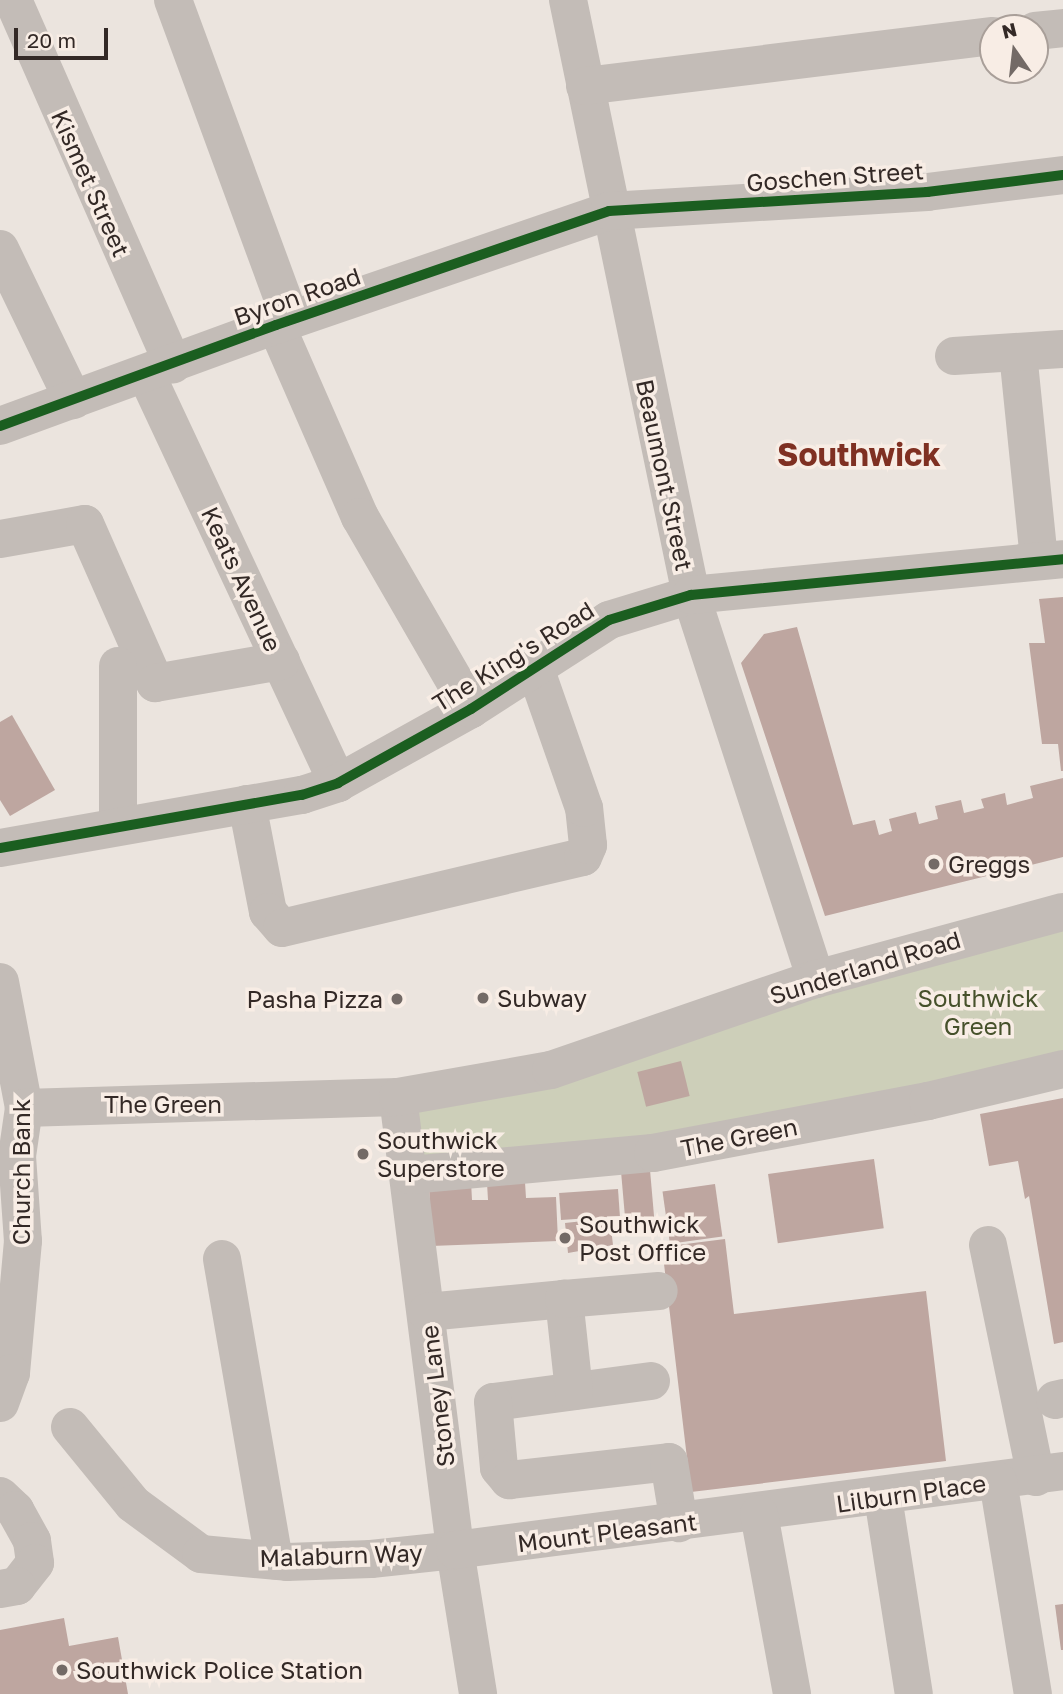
<!DOCTYPE html>
<html>
<head>
<meta charset="utf-8">
<style>
  body { margin:0 }
  #map { position:relative; width:1063px; height:1694px; overflow:hidden; background:#ebe4de; font-family:"Golos Text",sans-serif }
  div>[style] { position:absolute }
  [style*='--x'] { left:calc(var(--x)*1px); top:calc(var(--y)*1px); width:calc(var(--w)*1px); rotate:calc(var(--a)*1deg) }
  .green>* { inset:0; background:#cdcfb9 }
  .building>* { inset:0; background:#bea6a0; transform-origin:0 0 }
  .minor>* { height:38px; margin:-19px; padding:0 19px; transform-origin:19px; border-radius:19px; background:#c3bcb7 }
  .cycleway>* { height:10px; margin:-5px; padding:0 5px; transform-origin:5px; border-radius:5px; background:#1b5e20 }
  .dots>* { width:19px; height:19px; translate:-50% -50%; box-sizing:border-box; border:4px solid #f8ede5; border-radius:50% }
  span { translate:-50% -50%; white-space:nowrap; text-align:center; line-height:1.15; -webkit-text-stroke:7px #f8ede5; paint-order:stroke }
  .street-label { font-size:24px; color:#332926 }
  .poi-label { font-size:24px; color:#332926 }
  .left { translate:0 -50%; text-align:left }
  .right { translate:-100% -50%; text-align:right }
  .park-label { font-size:24px; color:#46512b }
  .district-label { font-size:32px; color:#7f3022; font-weight:700 }
  .north { position:absolute; left:979px; top:14px; width:70px; height:70px; box-sizing:border-box; background:#f8ede5; border:2px solid #a99f99; border-radius:50%; rotate:346deg; font-size:19px; font-weight:700; line-height:28px; text-align:center; color:#332926 }
  .north::after { content:''; display:block; margin:auto; width:24px; height:32px; background:#736a66; clip-path:polygon(50% 0,100% 100%,50% 72%,0 100%) }
  .scale { position:absolute; left:14px; top:28px; width:94px; height:32px; box-sizing:border-box; border:4px solid #332926; border-top:0; padding-left:9px; font-size:21px; line-height:24px; white-space:nowrap; color:#332926; -webkit-text-stroke:5px #f8ede5; paint-order:stroke }
</style>
</head>
<body>
<div id="map">
  <div class="green">
    <div style="clip-path:polygon(1063px 912px,1063px 1069px,410px 1175px,398px 1097px)"></div>
  </div>
  <div class="building">
    <div style="clip-path:polygon(1063px 597px,1063px 771px,1061px 771px,1058px 744px,1042px 744px,1029px 643px,1045px 643px,1039px 599px)"></div>
    <div style="clip-path:polygon(797px 627px,853px 825px,875px 820px,879px 835px,892px 831px,889px 819px,916px 812px,919px 824px,938px 819px,935px 806px,961px 800px,964px 813px,984px 808px,981px 799px,1005px 793px,1007px 805px,1033px 798px,1030px 786px,1063px 778px,1063px 857px,825px 916px,741px 663px,764px 634px)"></div>
    <div style="clip-path:polygon(12px 715px,55px 790px,10px 816px,0 800px,0 722px)"></div>
    <div style="left:681px;top:1061px;width:36px;height:45px;rotate:76deg"></div>
    <div style="clip-path:polygon(1063px 1098px,1063px 1342px,1054px 1344px,1029px 1196px,1025px 1199px,1018px 1161px,989px 1166px,980px 1114px)"></div>
    <div style="left:874px;top:1159px;width:70px;height:107px;rotate:82deg"></div>
    <div style="left:650px;top:1170px;width:55px;height:29px;rotate:85deg"></div>
    <div style="clip-path:polygon(471px 1181px,472px 1200px,488px 1200px,487px 1183px,525px 1182px,526px 1198px,556px 1197px,558px 1241px,431px 1246px,429px 1183px)"></div>
    <div style="left:715px;top:1184px;width:53px;height:53px;rotate:82deg"></div>
    <div style="left:618px;top:1189px;width:27px;height:59px;rotate:86deg"></div>
    <div style="clip-path:polygon(620px 1217px,621px 1227px,611px 1228px,613px 1245px,568px 1253px,565px 1223px)"></div>
    <div style="clip-path:polygon(725px 1239px,734px 1314px,926px 1291px,946px 1461px,691px 1492px,662px 1247px)"></div>
    <div style="clip-path:polygon(1063px 1604px,1063px 1650px,1061px 1650px,1055px 1605px)"></div>
    <div style="clip-path:polygon(64px 1618px,69px 1646px,118px 1637px,128px 1694px,0 1694px,0 1630px)"></div>
  </div>
  <div class="minor">
    <div style="--x:13;--y:0;--w:398;--a:66.3"></div>
    <div style="--x:173;--y:0;--w:341;--a:69.8"></div>
    <div style="--x:568;--y:0;--w:608;--a:78.32"></div>
    <div style="--x:691;--y:595;--w:404;--a:72"></div>
    <div style="--x:1035;--y:31;--w:28;--a:-6"></div>
    <div style="--x:585;--y:86;--w:411;--a:-7"></div>
    <div style="--x:0;--y:249;--w:168;--a:64.2"></div>
    <div style="--x:276;--y:325;--w:210;--a:66.4"></div>
    <div style="--x:360;--y:517;--w:222;--a:60"></div>
    <div style="--x:1018;--y:353;--w:209;--a:84.2"></div>
    <div style="--x:954;--y:356;--w:109;--a:-3.7"></div>
    <div style="--x:146;--y:374;--w:452;--a:64.9"></div>
    <div style="--x:0;--y:426;--w:294;--a:-20.1"></div>
    <div style="--x:276;--y:325;--w:352;--a:-18.9"></div>
    <div style="--x:609;--y:211;--w:319;--a:-3.4"></div>
    <div style="--x:927;--y:192;--w:137;--a:-7.1"></div>
    <div style="--x:0;--y:539;--w:86;--a:-10"></div>
    <div style="--x:85;--y:524;--w:174;--a:66.2"></div>
    <div style="--x:155;--y:683;--w:128;--a:-9.9"></div>
    <div style="--x:118;--y:666;--w:159;--a:90"></div>
    <div style="--x:247;--y:804;--w:110;--a:79"></div>
    <div style="--x:268;--y:912;--w:21;--a:49"></div>
    <div style="--x:282;--y:928;--w:309;--a:-13.3"></div>
    <div style="--x:583;--y:857;--w:13;--a:-67"></div>
    <div style="--x:588;--y:845;--w:37;--a:-96"></div>
    <div style="--x:584;--y:808;--w:148;--a:-109.3"></div>
    <div style="--x:0;--y:848;--w:307;--a:-10"></div>
    <div style="--x:302;--y:795;--w:38;--a:-18"></div>
    <div style="--x:338;--y:783;--w:152;--a:-29.1"></div>
    <div style="--x:471;--y:709;--w:164;--a:-32.8"></div>
    <div style="--x:609;--y:620;--w:86;--a:-17"></div>
    <div style="--x:691;--y:595;--w:374;--a:-5.5"></div>
    <div style="--x:0;--y:982;--w:128;--a:79.2"></div>
    <div style="--x:24;--y:1108;--w:49;--a:98.3"></div>
    <div style="--x:17;--y:1156;--w:85;--a:86"></div>
    <div style="--x:23;--y:1241;--w:133;--a:95.2"></div>
    <div style="--x:11;--y:1373;--w:32;--a:110"></div>
    <div style="--x:398;--y:1097;--w:457;--a:82.8"></div>
    <div style="--x:455;--y:1550;--w:146;--a:80.9"></div>
    <div style="--x:24;--y:1108;--w:374;--a:-1.7"></div>
    <div style="--x:398;--y:1097;--w:155;--a:-10"></div>
    <div style="--x:551;--y:1070;--w:280;--a:-19"></div>
    <div style="--x:816;--y:979;--w:256;--a:-15.2"></div>
    <div style="--x:410;--y:1175;--w:244;--a:-5.2"></div>
    <div style="--x:653;--y:1153;--w:280;--a:-10.7"></div>
    <div style="--x:928;--y:1101;--w:139;--a:-13.3"></div>
    <div style="--x:988;--y:1245;--w:237;--a:78.3"></div>
    <div style="--x:222;--y:1259;--w:306;--a:80.2"></div>
    <div style="--x:427;--y:1312;--w:138;--a:-5.4"></div>
    <div style="--x:651;--y:1381;--w:159;--a:172.4"></div>
    <div style="--x:493;--y:1402;--w:66;--a:84.8"></div>
    <div style="--x:499;--y:1468;--w:16;--a:50"></div>
    <div style="--x:509;--y:1480;--w:161;--a:-6.4"></div>
    <div style="--x:669;--y:1462;--w:62;--a:80.7"></div>
    <div style="--x:574;--y:1391;--w:93;--a:-96.2"></div>
    <div style="--x:564;--y:1299;--w:95;--a:-4.8"></div>
    <div style="--x:1055;--y:1400;--w:8;--a:-14"></div>
    <div style="--x:70;--y:1427;--w:99;--a:50.7"></div>
    <div style="--x:133;--y:1504;--w:84;--a:36.3"></div>
    <div style="--x:201;--y:1554;--w:86;--a:5.3"></div>
    <div style="--x:287;--y:1562;--w:84;--a:-2"></div>
    <div style="--x:371;--y:1559;--w:84;--a:-6.1"></div>
    <div style="--x:455;--y:1550;--w:613;--a:-7.4"></div>
    <div style="--x:998;--y:1481;--w:216;--a:80.7"></div>
    <div style="--x:0;--y:1496;--w:21;--a:43"></div>
    <div style="--x:15;--y:1510;--w:35;--a:61"></div>
    <div style="--x:32;--y:1541;--w:22;--a:82"></div>
    <div style="--x:35;--y:1563;--w:29;--a:128"></div>
    <div style="--x:17;--y:1586;--w:17;--a:170"></div>
    <div style="--x:883;--y:1497;--w:199;--a:81.1"></div>
    <div style="--x:759;--y:1514;--w:183;--a:79.6"></div>
  </div>
  <div class="cycleway">
    <div style="--x:0;--y:426;--w:294;--a:-20.1"></div>
    <div style="--x:276;--y:325;--w:352;--a:-18.9"></div>
    <div style="--x:609;--y:211;--w:319;--a:-3.4"></div>
    <div style="--x:927;--y:192;--w:137;--a:-7.1"></div>
    <div style="--x:0;--y:848;--w:307;--a:-10"></div>
    <div style="--x:302;--y:795;--w:38;--a:-18"></div>
    <div style="--x:338;--y:783;--w:152;--a:-29.1"></div>
    <div style="--x:471;--y:709;--w:164;--a:-32.8"></div>
    <div style="--x:609;--y:620;--w:86;--a:-17"></div>
    <div style="--x:691;--y:595;--w:374;--a:-5.5"></div>
  </div>
  <div class="dots">
    <div style="left:934px;top:864px;background:#736a66"></div>
    <div style="left:483px;top:998px;background:#736a66"></div>
    <div style="left:397px;top:999px;background:#736a66"></div>
    <div style="left:363px;top:1154px;background:#736a66"></div>
    <div style="left:565px;top:1238px;background:#736a66"></div>
    <div style="left:62px;top:1670px;background:#736a66"></div>
  </div>
  <div class="street-label">
    <span style="left:835px;top:176px;rotate:-4deg">Goschen Street</span>
    <span style="left:91px;top:183px;rotate:66deg">Kismet Street</span>
    <span style="left:297px;top:296px;rotate:-19deg">Byron Road</span>
    <span style="left:665px;top:475px;rotate:78deg">Beaumont Street</span>
    <span style="left:242px;top:579px;rotate:65deg">Keats Avenue</span>
    <span style="left:513px;top:656px;rotate:-32deg">The King's Road</span>
    <span style="left:865px;top:967px;rotate:-17deg">Sunderland Road</span>
    <span style="left:163px;top:1104px">The Green</span>
    <span style="left:739px;top:1137px;rotate:-11deg">The Green</span>
    <span style="left:21px;top:1172px;rotate:-90deg">Church Bank</span>
    <span style="left:437px;top:1396px;rotate:-97deg">Stoney Lane</span>
    <span style="left:911px;top:1493px;rotate:-8deg">Lilburn Place</span>
    <span style="left:607px;top:1532px;rotate:-7deg">Mount Pleasant</span>
    <span style="left:341px;top:1555px;rotate:-2deg">Malaburn Way</span>
  </div>
  <div class="poi-label">
    <span class="left" style="left:948px;top:864px">Greggs</span>
    <span class="left" style="left:497px;top:998px">Subway</span>
    <span class="right" style="left:383px;top:999px">Pasha Pizza</span>
    <span class="left" style="left:377px;top:1154px">Southwick<br>Superstore</span>
    <span class="left" style="left:579px;top:1238px">Southwick<br>Post Office</span>
    <span class="left" style="left:76px;top:1670px">Southwick Police Station</span>
  </div>
  <div class="park-label">
    <span style="left:978px;top:1012px">Southwick<br>Green</span>
  </div>
  <div class="district-label">
    <span style="left:859px;top:454px">Southwick</span>
  </div>
  <div class="north">N</div>
  <div class="scale">20 m</div>
</div>
</body>
</html>
